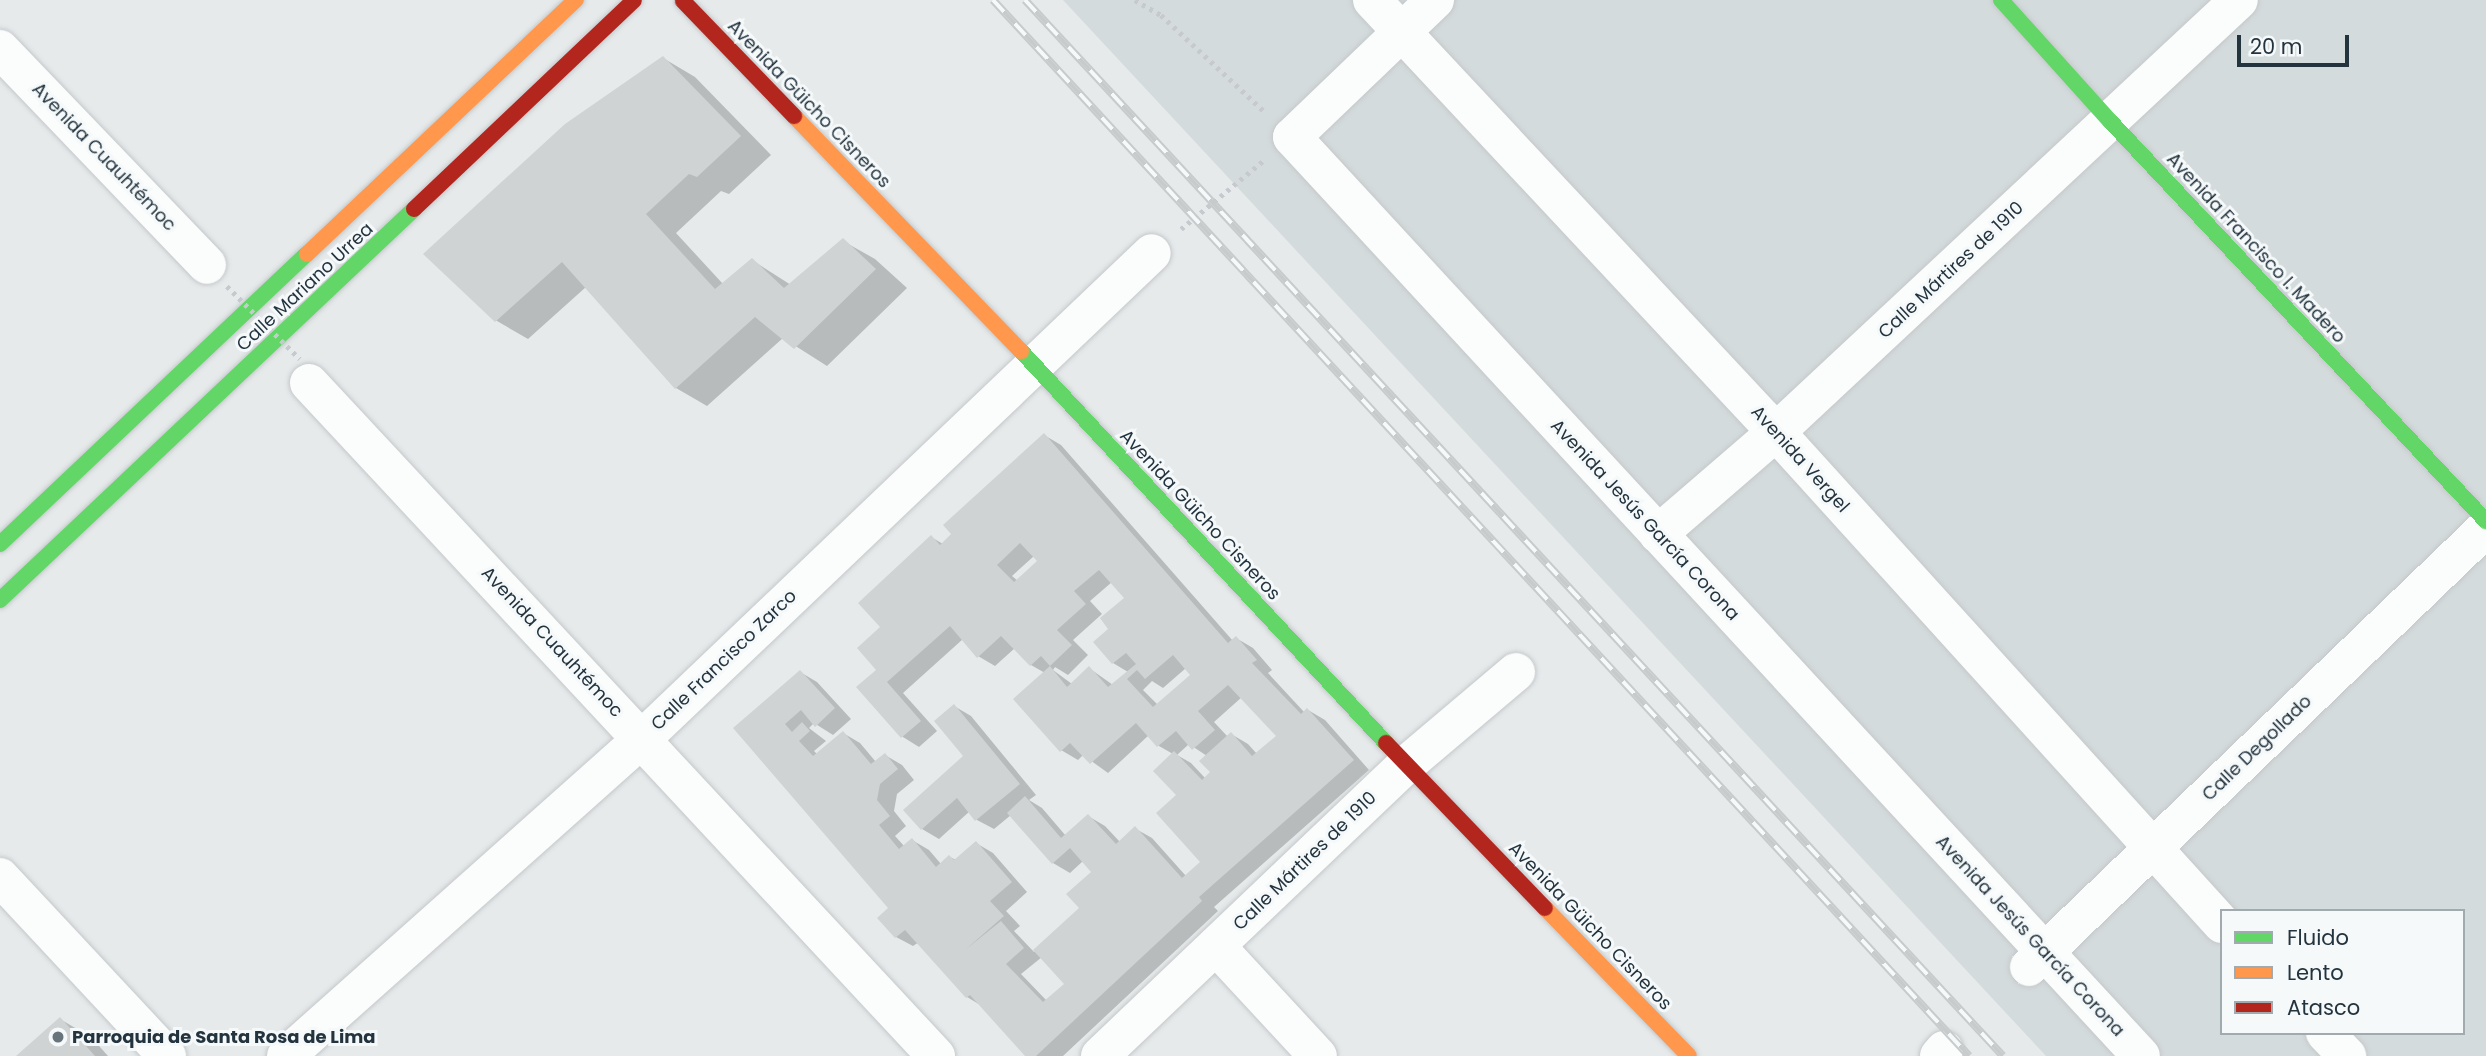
<!DOCTYPE html>
<html>
<head>
<meta charset="utf-8">
<style>
  body { margin:0 }
  #map { position:relative; width:2486px; height:1056px; overflow:hidden; background:#e6eaeb; font-family:Poppins,sans-serif }
  div>[style] { position:absolute }
  [style*='--x'] { left:calc(var(--x)*1px); top:calc(var(--y)*1px); width:calc(var(--w)*1px); rotate:calc(var(--a)*1deg) }
  .built>* { inset:0; background:#d4dbdc }
  .shadow>* { inset:0; background:#0003 }
  .building>* { inset:0; background:#cfd3d4 }
  .path>* { height:4.5px; margin-top:-2.25px; transform-origin:0; background:repeating-linear-gradient(90deg,#c6c9cd 0 3.5px,transparent 0 8.5px) }
  .roads { filter:drop-shadow(0 0 2px #c5c8ca) drop-shadow(0 0 2px #c5c8ca) }
  .street>* { height:38px; margin:-19px; padding:0 19px; transform-origin:19px; border-radius:19px; background:#fbfcfc }
  .fast>* { height:16px; margin:-8px; padding:0 8px; transform-origin:8px; border-radius:8px; background:#63d668 }
  .slow>* { height:16px; margin:-8px; padding:0 8px; transform-origin:8px; border-radius:8px; background:#ff974d }
  .jam>* { height:16px; margin:-8px; padding:0 8px; transform-origin:8px; border-radius:8px; background:#b3261e }
  .rail>* { height:8px; margin-top:-4px; transform-origin:0; background:repeating-linear-gradient(90deg,#f5f9fa 0 16px,#c8cbcc 0 32px); box-sizing:border-box; border-block:2px solid #c8cbcc }
  .path-bridge>* { height:4.5px; margin-top:-2.25px; transform-origin:0; background:repeating-linear-gradient(90deg,#c6c9cd 0 3.5px,transparent 0 8.5px) }
  .dots>* { width:19px; height:19px; translate:-50% -50%; box-sizing:border-box; border:4px solid #f5f9fa; border-radius:50% }
  span { translate:-50% -50%; white-space:nowrap; text-align:center; line-height:1.15; -webkit-text-stroke:6px #f5f9fa; paint-order:stroke }
  .street-label { font-size:18px; color:#24343f }
  .poi-label { font-size:18px; color:#24343f; font-weight:700 }
  .left { translate:0 -50%; text-align:left }
  .legend { position:absolute; left:2220px; top:909px; width:245px; height:126px; box-sizing:border-box; background:#f5f9fa; border:2px solid #a1aaaf; margin:0; padding:9px 12px; list-style:none; font-size:21px; color:#24343f }
  .legend li { display:flex; align-items:center; gap:14px; height:35px }
  .legend b { width:35px; border:2px solid #a1aaaf }
  .scale { position:absolute; left:2237px; top:35px; width:112px; height:32px; box-sizing:border-box; border:4px solid #24343f; border-top:0; padding-left:9px; font-size:21px; line-height:24px; white-space:nowrap; color:#24343f; -webkit-text-stroke:5px #f5f9fa; paint-order:stroke }
</style>
</head>
<body>
<div id="map">
  <div class="built">
    <div style="clip-path:polygon(evenodd,1063px 0,2486px 0,2486px 1056px,2046px 1056px,1063px 0,2222px 911px,2463px 911px,2463px 1033px,2222px 1033px,2222px 911px)"></div>
  </div>
  <div class="shadow">
    <div style="clip-path:polygon(663px 58px,695px 77px,771px 155px,729px 194px,721px 191px,676px 233px,723px 284px,752px 260px,791px 285px,843px 241px,875px 259px,907px 288px,827px 366px,783px 338px,707px 406px,676px 388px,586px 287px,528px 339px,497px 321px,426px 254px)"></div>
    <div style="clip-path:polygon(evenodd,1044px 435px,1061px 445px,1233px 641px,1236px 638px,1253px 648px,1272px 670px,1268px 673px,1305px 713px,1308px 710px,1325px 720px,1369px 770px,1214px 907px,1218px 911px,1063px 1056px,1028px 1056px,982px 1006px,967px 997px,919px 942px,913px 946px,896px 937px,891px 909px,735px 728px,800px 672px,817px 682px,851px 719px,833px 735px,814px 723px,809px 728px,826px 741px,814px 751px,818px 755px,843px 733px,860px 743px,876px 762px,885px 755px,902px 765px,914px 780px,897px 794px,894px 811px,906px 826px,895px 836px,905px 847px,912px 840px,929px 850px,941px 864px,950px 857px,956px 860px,976px 843px,993px 853px,1027px 892px,1006px 911px,1020px 926px,1014px 931px,1034px 952px,1082px 908px,1093px 872px,1083px 861px,1070px 873px,1053px 863px,1011px 815px,994px 829px,977px 820px,970px 811px,939px 839px,922px 829px,966px 757px,954px 706px,971px 716px,1036px 795px,1029px 800px,1042px 808px,1066px 836px,1088px 816px,1105px 826px,1120px 842px,1136px 829px,1152px 838px,1186px 876px,1203px 862px,1179px 795px,1173px 754px,1159px 746px,1149px 735px,1108px 773px,1083px 755px,1078px 760px,1061px 750px,1045px 673px,1031px 665px,1015px 648px,995px 666px,978px 656px,963px 639px,903px 693px,937px 731px,919px 747px,903px 737px,859px 688px,879px 670px,883px 628px,931px 537px,943px 544px,1044px 435px,1034px 556px,1039px 561px,1018px 581px,1012px 576px,1034px 556px,1044px 435px,1112px 582px,1127px 599px,1111px 629px,1113px 663px,1128px 672px,1113px 685px,1089px 668px,1072px 684px,1053px 670px,1055px 667px,1068px 675px,1088px 655px,1073px 640px,1102px 614px,1090px 601px,1112px 582px,1044px 435px,1186px 668px,1193px 676px,1158px 705px,1143px 690px,1152px 681px,1163px 688px,1186px 668px,1044px 435px,1242px 697px,1278px 736px,1257px 754px,1248px 744px,1231px 734px,1228px 737px,1214px 722px,1242px 697px,1044px 435px,1189px 744px,1207px 756px,1212px 773px,1206px 779px,1191px 763px,1177px 755px,1189px 744px,1044px 435px,1042px 957px,1066px 984px,1047px 1001px,1021px 974px,1042px 957px)"></div>
    <div style="clip-path:polygon(60px 1019px,92px 1038px,108px 1056px,19px 1056px)"></div>
  </div>
  <div class="building">
    <div style="clip-path:polygon(663px 56px,741px 136px,697px 177px,689px 174px,646px 214px,715px 289px,752px 258px,784px 288px,843px 238px,876px 269px,794px 349px,755px 317px,675px 389px,562px 262px,495px 322px,423px 254px,565px 124px)"></div>
    <div style="clip-path:polygon(evenodd,1044px 433px,1228px 643px,1236px 636px,1257px 660px,1252px 663px,1301px 714px,1307px 708px,1354px 760px,1199px 897px,1202px 901px,1036px 1056px,1025px 1056px,970px 995px,966px 998px,905px 930px,895px 938px,877px 918px,888px 908px,733px 728px,800px 670px,835px 708px,815px 727px,801px 710px,785px 724px,792px 732px,802px 722px,810px 731px,799px 741px,813px 756px,843px 731px,871px 764px,885px 753px,898px 769px,880px 784px,877px 800px,890px 816px,879px 825px,899px 849px,912px 838px,936px 867px,949px 855px,954px 860px,976px 841px,1012px 882px,990px 901px,1004px 916px,965px 950px,1001px 921px,1024px 948px,1006px 964px,1043px 1002px,1064px 984px,1033px 950px,1079px 908px,1066px 894px,1091px 872px,1070px 848px,1052px 864px,1007px 813px,1025px 796px,1061px 838px,1088px 814px,1116px 844px,1135px 826px,1182px 878px,1200px 862px,1156px 813px,1176px 795px,1153px 771px,1174px 751px,1202px 780px,1210px 772px,1199px 761px,1231px 732px,1252px 756px,1276px 736px,1228px 685px,1198px 711px,1215px 730px,1192px 750px,1176px 731px,1157px 747px,1136px 723px,1090px 764px,1070px 743px,1060px 752px,1013px 699px,1050px 666px,1067px 687px,1089px 666px,1108px 687px,1136px 664px,1126px 653px,1112px 664px,1093px 642px,1108px 629px,1100px 618px,1124px 598px,1099px 570px,1074px 591px,1086px 604px,1057px 630px,1072px 645px,1050px 666px,1041px 656px,1030px 666px,1001px 636px,977px 658px,950px 626px,887px 682px,921px 721px,901px 738px,856px 687px,876px 670px,857px 648px,880px 627px,858px 603px,931px 535px,940px 545px,951px 534px,943px 525px,1044px 433px,1020px 543px,1037px 561px,1014px 582px,997px 565px,1020px 543px,1044px 433px,1173px 655px,1190px 675px,1153px 707px,1127px 679px,1137px 670px,1145px 679px,1173px 655px)"></div>
    <div style="clip-path:polygon(954px 704px,1020px 784px,975px 821px,957px 798px,921px 830px,903px 810px,963px 756px,934px 721px)"></div>
    <div style="clip-path:polygon(60px 1017px,95px 1056px,16px 1056px)"></div>
  </div>
  <div class="path">
    <div style="--x:1135;--y:0;--w:30;--a:30"></div>
    <div style="--x:1161;--y:15;--w:141;--a:43"></div>
    <div style="--x:1181;--y:229;--w:107;--a:-39.7"></div>
  </div>
  <div class="roads">
    <div class="street">
      <div style="--x:1372;--y:0;--w:591;--a:46.92"></div>
      <div style="--x:1776;--y:432;--w:664;--a:47.81"></div>
      <div style="--x:1435;--y:0;--w:198;--a:136.2"></div>
      <div style="--x:1292;--y:137;--w:1251;--a:47.27"></div>
      <div style="--x:0;--y:49;--w:299;--a:46.2"></div>
      <div style="--x:309;--y:383;--w:920;--a:47.03"></div>
      <div style="--x:1658;--y:534;--w:156;--a:-40.8"></div>
      <div style="--x:1776;--y:432;--w:633;--a:-43.02"></div>
      <div style="--x:0;--y:877;--w:245;--a:47"></div>
      <div style="--x:1216;--y:946;--w:150;--a:47.2"></div>
      <div style="--x:2029;--y:967;--w:634;--a:-43.85"></div>
      <div style="--x:2325;--y:1033;--w:32;--a:46"></div>
      <div style="--x:286;--y:1056;--w:477;--a:-41.7"></div>
      <div style="--x:642;--y:739;--w:704;--a:-43.62"></div>
      <div style="--x:1100;--y:1056;--w:422;--a:-43.6"></div>
      <div style="--x:1406;--y:765;--w:144;--a:-40.2"></div>
      <div style="--x:1939;--y:1056;--w:8;--a:-50"></div>
    </div>
    <div class="fast">
      <div style="--x:2001;--y:0;--w:164;--a:48"></div>
      <div style="--x:2111;--y:122;--w:548;--a:46.78"></div>
      <div style="--x:1021;--y:351;--w:536;--a:47.04"></div>
      <div style="--x:0;--y:544;--w:422;--a:-43.4"></div>
      <div style="--x:0;--y:600;--w:569;--a:-43.36"></div>
    </div>
    <div class="slow">
      <div style="--x:794;--y:116;--w:327;--a:46"></div>
      <div style="--x:307;--y:254;--w:370;--a:-43.4"></div>
      <div style="--x:1545;--y:908;--w:206;--a:45.8"></div>
    </div>
    <div class="jam">
      <div style="--x:683;--y:1;--w:160;--a:46"></div>
      <div style="--x:414;--y:209;--w:303;--a:-43.5"></div>
      <div style="--x:1386;--y:743;--w:229;--a:46.1"></div>
    </div>
  </div>
  <div class="rail">
    <div style="--x:993;--y:0;--w:1438;--a:47.25"></div>
    <div style="--x:1025;--y:0;--w:1439;--a:47.2"></div>
  </div>
  <div class="path-bridge">
    <div style="--x:227;--y:286;--w:103;--a:45"></div>
  </div>
  <div class="dots">
    <div style="left:58px;top:1037px;background:#68747b"></div>
  </div>
  <div class="street-label">
    <span style="left:809px;top:104px;rotate:46deg">Avenida Güicho Cisneros</span>
    <span style="left:104px;top:157px;rotate:46deg">Avenida Cuauhtémoc</span>
    <span style="left:2256px;top:248px;rotate:47deg">Avenida Francisco I. Madero</span>
    <span style="left:1951px;top:270px;rotate:-43deg">Calle Mártires de 1910</span>
    <span style="left:305px;top:287px;rotate:-43deg">Calle Mariano Urrea</span>
    <span style="left:1800px;top:459px;rotate:48deg">Avenida Vergel</span>
    <span style="left:1200px;top:515px;rotate:47deg">Avenida Güicho Cisneros</span>
    <span style="left:1645px;top:520px;rotate:47deg">Avenida Jesús García Corona</span>
    <span style="left:552px;top:642px;rotate:47deg">Avenida Cuauhtémoc</span>
    <span style="left:724px;top:660px;rotate:-44deg">Calle Francisco Zarco</span>
    <span style="left:2257px;top:748px;rotate:-44deg">Calle Degollado</span>
    <span style="left:1305px;top:861px;rotate:-44deg">Calle Mártires de 1910</span>
    <span style="left:1590px;top:926px;rotate:46deg">Avenida Güicho Cisneros</span>
    <span style="left:2030px;top:936px;rotate:47deg">Avenida Jesús García Corona</span>
  </div>
  <div class="poi-label">
    <span class="left" style="left:72px;top:1037px">Parroquia de Santa Rosa de Lima</span>
  </div>
  <ul class="legend">
  <li><b style="height:9px;background:#63d668"></b>Fluido</li>
  <li><b style="height:9px;background:#ff974d"></b>Lento</li>
  <li><b style="height:9px;background:#b3261e"></b>Atasco</li>
  </ul>
  <div class="scale">20 m</div>
</div>
</body>
</html>
